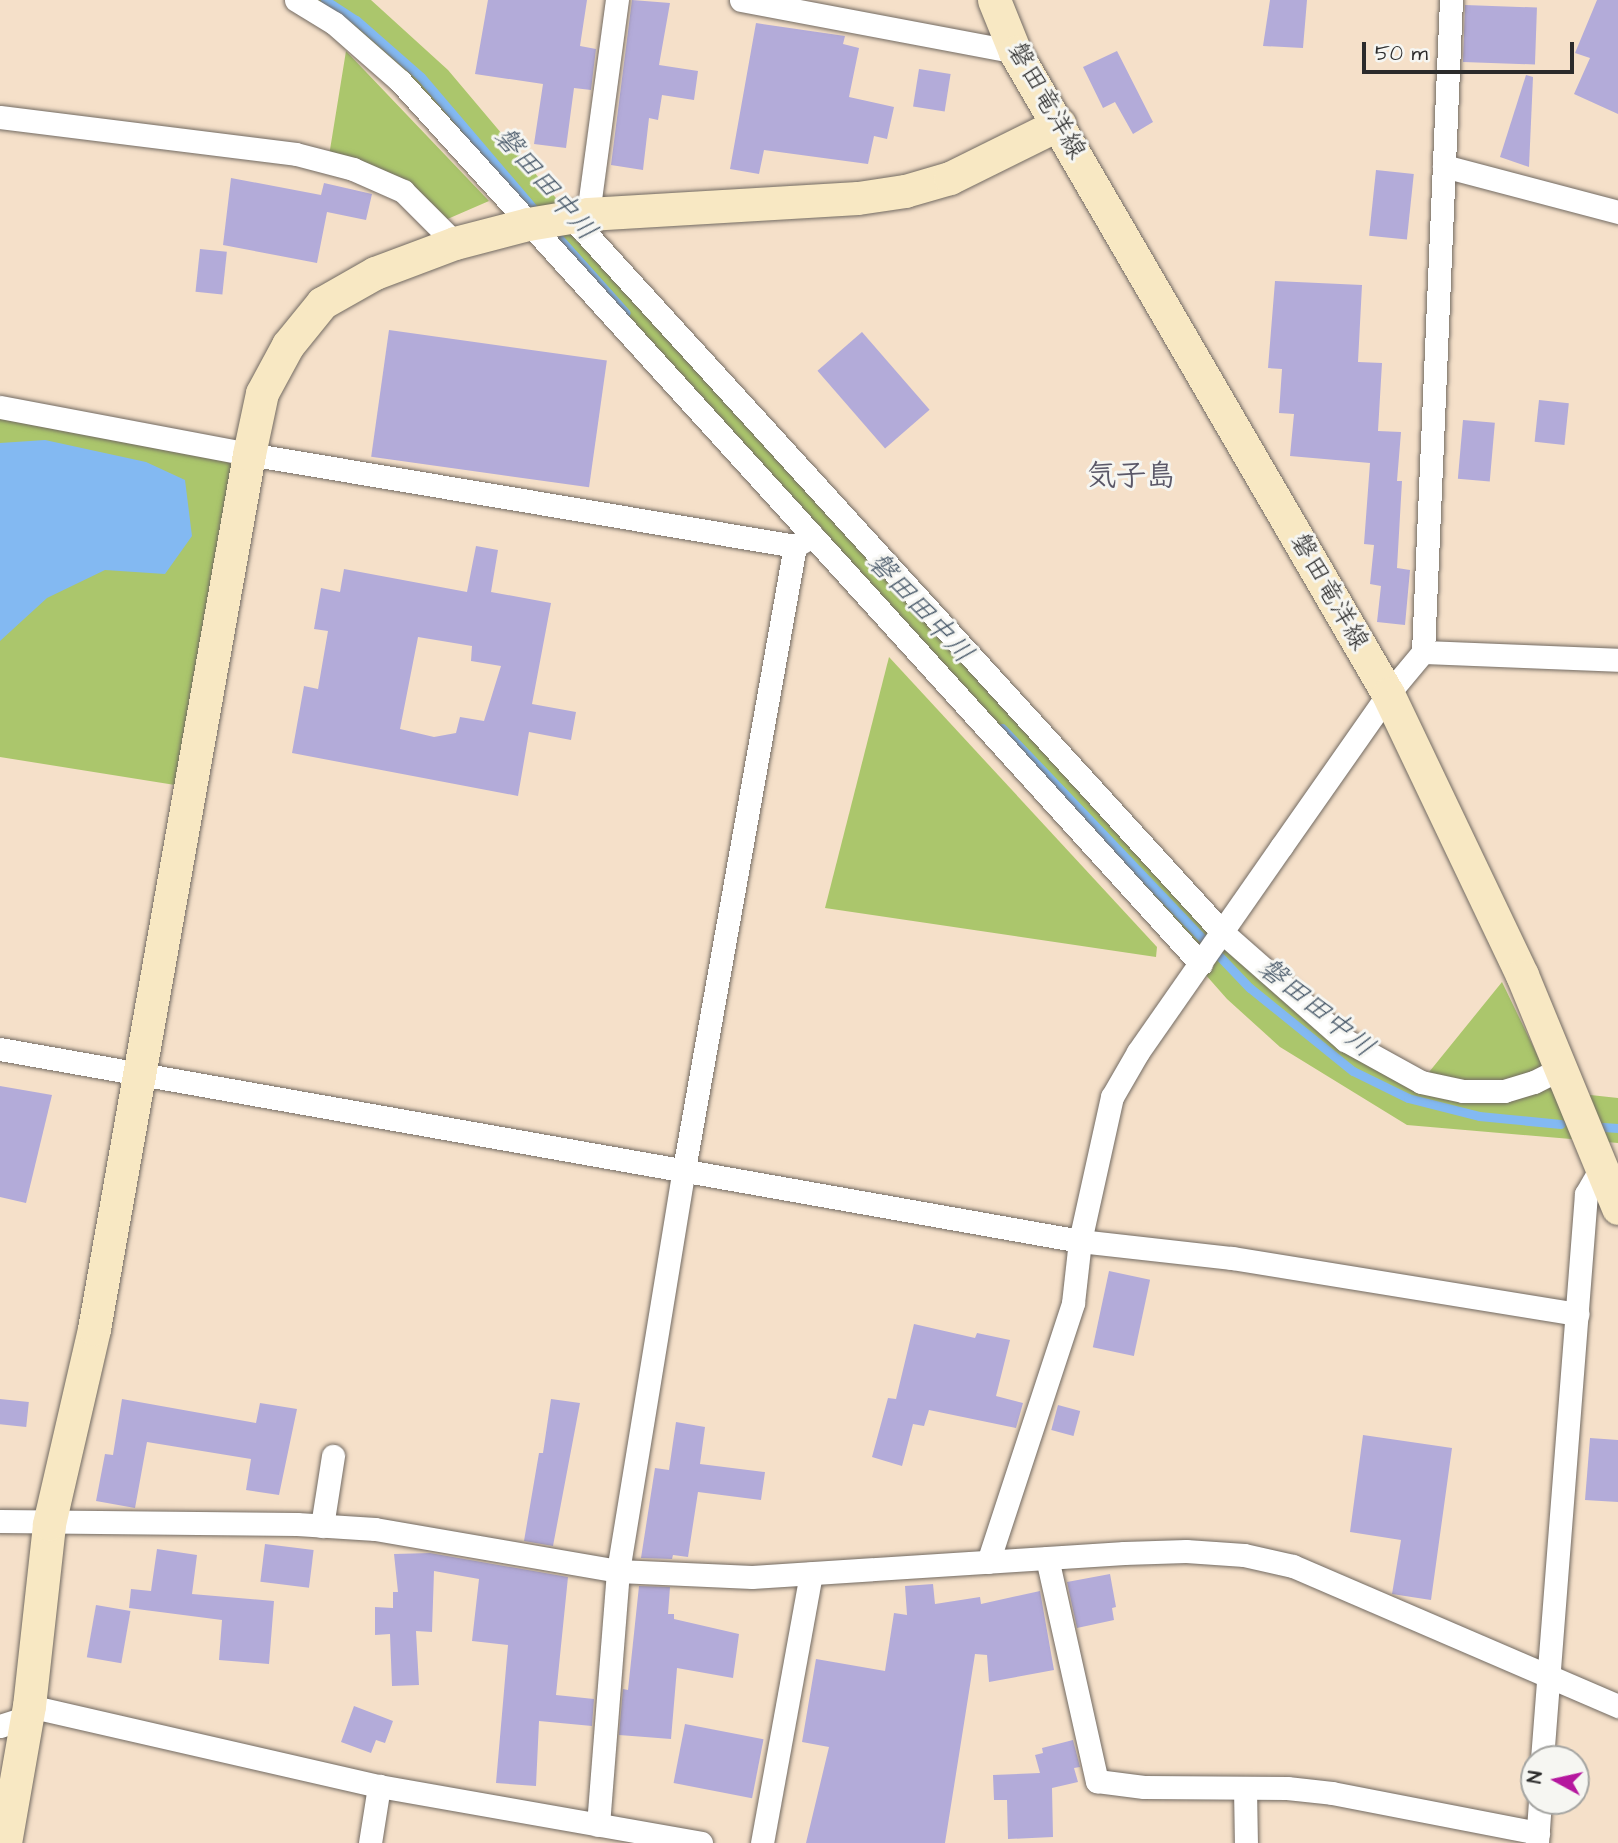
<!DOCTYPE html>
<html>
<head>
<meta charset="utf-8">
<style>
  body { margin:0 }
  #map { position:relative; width:1618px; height:1843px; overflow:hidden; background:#f5e0c9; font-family:"Architects Daughter","Klee One",sans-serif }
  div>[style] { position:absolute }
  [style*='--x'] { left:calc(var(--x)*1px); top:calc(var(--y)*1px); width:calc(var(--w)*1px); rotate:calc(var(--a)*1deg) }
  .green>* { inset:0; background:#abc66c }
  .water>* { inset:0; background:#83b9f2 }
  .stream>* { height:9px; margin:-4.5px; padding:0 4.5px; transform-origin:4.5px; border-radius:4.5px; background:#83b9f2 }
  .building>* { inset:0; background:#b3abd9; transform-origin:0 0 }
  .roads { filter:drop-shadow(0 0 2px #726a62) drop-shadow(0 0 2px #726a62) }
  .street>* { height:23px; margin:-11.5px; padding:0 11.5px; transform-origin:11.5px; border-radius:11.5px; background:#fff }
  .secondary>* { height:33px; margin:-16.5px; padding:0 16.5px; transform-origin:16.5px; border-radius:16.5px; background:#f8e8c3 }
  span { translate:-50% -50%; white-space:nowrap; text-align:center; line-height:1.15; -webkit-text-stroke:6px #f6f6f2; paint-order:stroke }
  .street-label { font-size:26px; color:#2b2b2b }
  .water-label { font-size:28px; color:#455667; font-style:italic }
  .quarter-label { font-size:30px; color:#5b5868; font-weight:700 }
  .north { position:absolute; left:1520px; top:1745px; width:70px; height:70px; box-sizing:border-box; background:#f6f6f2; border:2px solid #a5a5a2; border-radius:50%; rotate:278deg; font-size:19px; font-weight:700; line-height:28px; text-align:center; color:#2b2b2b }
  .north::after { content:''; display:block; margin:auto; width:24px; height:32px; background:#b5179e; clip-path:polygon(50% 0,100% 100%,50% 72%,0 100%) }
  .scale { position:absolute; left:1362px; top:42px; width:212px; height:32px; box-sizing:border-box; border:4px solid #2b2b2b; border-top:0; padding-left:9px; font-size:21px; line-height:24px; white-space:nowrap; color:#2b2b2b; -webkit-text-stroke:5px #f6f6f2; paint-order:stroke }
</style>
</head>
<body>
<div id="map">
  <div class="green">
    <div style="clip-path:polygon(295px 0,371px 0,448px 70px,577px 223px,1183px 904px,1437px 1095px,1517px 1087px,1421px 1082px,1502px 982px,1547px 1075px,1572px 1093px,1618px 1098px,1618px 1143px,1407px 1125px,1280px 1047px,1227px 999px,1062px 812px,400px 81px)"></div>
    <div style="clip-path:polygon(346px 51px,489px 201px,436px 224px,403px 191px,328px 162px)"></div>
    <div style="clip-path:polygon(0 407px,239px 452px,200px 789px,0 757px)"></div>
    <div style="clip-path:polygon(889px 657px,1157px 947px,1156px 957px,825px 908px)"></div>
  </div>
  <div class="water">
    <div style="clip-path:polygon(45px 440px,146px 462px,185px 480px,192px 536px,165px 574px,105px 570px,47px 598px,0 641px,0 443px)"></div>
  </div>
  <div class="stream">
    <div style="--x:325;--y:0;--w:37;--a:33"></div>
    <div style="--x:356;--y:20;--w:86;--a:41.2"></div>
    <div style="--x:421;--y:77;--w:180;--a:49.5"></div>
    <div style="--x:549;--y:227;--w:115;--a:48.2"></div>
    <div style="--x:1002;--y:728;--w:359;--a:46.4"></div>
    <div style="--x:1250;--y:988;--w:132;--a:38.9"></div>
    <div style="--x:1353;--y:1071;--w:61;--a:26.1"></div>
    <div style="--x:1408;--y:1098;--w:73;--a:14.2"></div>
    <div style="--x:1479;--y:1116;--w:82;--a:5.6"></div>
    <div style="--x:1603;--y:1127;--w:15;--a:4"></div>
  </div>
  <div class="building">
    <div style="clip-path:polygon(488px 0,587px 0,580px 46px,596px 49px,591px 90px,574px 88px,566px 148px,534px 144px,543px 84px,475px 74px)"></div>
    <div style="clip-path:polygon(632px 0,670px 3px,659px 65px,698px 71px,694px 100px,662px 95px,658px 120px,649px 118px,643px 170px,611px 165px)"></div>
    <div style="clip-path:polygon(1270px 0,1307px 0,1303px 48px,1263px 46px)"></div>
    <div style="clip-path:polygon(1597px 0,1618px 0,1618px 114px,1574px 94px,1590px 58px,1575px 53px)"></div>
    <div style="left:1465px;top:5px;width:72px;height:57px;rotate:2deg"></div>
    <div style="clip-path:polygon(756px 23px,845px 36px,843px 44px,859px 48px,849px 97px,894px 107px,887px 139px,874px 136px,868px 164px,764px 150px,759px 174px,730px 169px)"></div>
    <div style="clip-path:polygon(1117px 51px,1153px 122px,1133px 134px,1115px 102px,1103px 108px,1083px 67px)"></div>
    <div style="left:919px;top:69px;width:32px;height:38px;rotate:9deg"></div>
    <div style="clip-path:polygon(1526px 75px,1533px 77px,1529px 167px,1500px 157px)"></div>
    <div style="left:1376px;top:170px;width:38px;height:66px;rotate:6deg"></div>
    <div style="clip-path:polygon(231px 178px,321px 195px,324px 183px,372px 194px,366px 220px,327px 212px,317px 263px,223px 245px)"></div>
    <div style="left:200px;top:249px;width:27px;height:43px;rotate:6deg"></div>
    <div style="clip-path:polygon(1275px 281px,1362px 285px,1358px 362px,1382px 363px,1378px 431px,1401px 432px,1397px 481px,1402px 481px,1397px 568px,1410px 570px,1405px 625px,1377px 622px,1381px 586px,1370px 584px,1374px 545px,1364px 544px,1370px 463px,1290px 456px,1294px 414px,1279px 413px,1282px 369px,1268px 368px)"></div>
    <div style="left:389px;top:330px;width:220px;height:128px;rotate:8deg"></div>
    <div style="left:862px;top:332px;width:103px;height:59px;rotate:49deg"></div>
    <div style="left:1539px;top:400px;width:30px;height:42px;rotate:6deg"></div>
    <div style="left:1463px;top:420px;width:32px;height:59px;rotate:5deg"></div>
    <div style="clip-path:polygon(evenodd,476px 546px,498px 550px,491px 592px,551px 603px,532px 704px,576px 712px,571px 740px,529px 732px,518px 796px,292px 753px,304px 686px,318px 689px,328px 631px,314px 629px,321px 588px,340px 592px,344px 569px,467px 592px,476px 546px,418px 637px,472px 646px,471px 661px,501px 666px,484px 721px,460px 717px,456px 733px,434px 737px,400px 729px,418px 637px)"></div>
    <div style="clip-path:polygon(0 1086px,52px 1095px,26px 1203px,0 1197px)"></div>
    <div style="left:1109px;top:1271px;width:42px;height:78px;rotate:12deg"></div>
    <div style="clip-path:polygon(914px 1324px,975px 1338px,977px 1333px,1010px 1340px,996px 1396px,1023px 1403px,1016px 1428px,929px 1410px,924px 1426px,913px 1424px,902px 1466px,872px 1457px,888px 1398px,896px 1399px)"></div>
    <div style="left:0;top:1399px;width:29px;height:25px;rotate:6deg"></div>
    <div style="clip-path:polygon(122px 1399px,256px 1423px,260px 1403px,297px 1409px,279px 1495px,246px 1490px,251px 1459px,147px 1442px,135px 1508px,96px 1501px,105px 1454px,113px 1455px)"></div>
    <div style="clip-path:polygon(551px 1399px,580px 1403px,553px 1546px,524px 1541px,539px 1453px,543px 1453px)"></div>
    <div style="left:1058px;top:1405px;width:23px;height:26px;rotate:15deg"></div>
    <div style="clip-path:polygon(676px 1422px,705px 1427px,700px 1464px,765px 1472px,761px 1500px,698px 1492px,688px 1557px,673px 1555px,672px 1559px,641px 1558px,655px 1468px,669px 1470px)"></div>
    <div style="clip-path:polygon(1363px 1435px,1452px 1448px,1431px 1600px,1392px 1594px,1401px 1540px,1350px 1532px)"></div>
    <div style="clip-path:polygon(1590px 1438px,1618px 1440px,1618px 1502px,1585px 1500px)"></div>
    <div style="left:265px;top:1544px;width:49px;height:38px;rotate:7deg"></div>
    <div style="clip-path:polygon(157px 1549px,197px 1555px,192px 1594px,274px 1601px,269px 1664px,219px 1660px,222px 1620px,129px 1608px,131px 1589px,151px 1591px)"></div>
    <div style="clip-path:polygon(430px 1553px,568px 1577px,556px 1695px,594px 1699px,592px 1726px,539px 1721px,536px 1786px,496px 1783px,508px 1645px,472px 1641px,479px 1579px,434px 1571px,432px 1632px,416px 1631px,419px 1685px,392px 1686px,390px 1634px,375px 1635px,375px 1607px,393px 1608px,393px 1592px,398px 1592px,394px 1554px)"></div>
    <div style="clip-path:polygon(1110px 1574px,1116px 1607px,1112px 1608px,1114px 1620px,1077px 1628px,1067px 1582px)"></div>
    <div style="clip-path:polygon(933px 1584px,935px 1604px,980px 1597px,981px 1604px,1040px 1591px,1054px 1670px,989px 1682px,987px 1655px,975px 1654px,945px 1843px,806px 1843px,829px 1747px,802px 1742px,816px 1659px,885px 1671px,894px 1613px,907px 1615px,905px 1586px)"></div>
    <div style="clip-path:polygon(639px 1586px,670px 1587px,668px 1614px,674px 1614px,674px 1619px,739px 1634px,733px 1678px,677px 1668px,671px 1739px,619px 1735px,623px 1689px,628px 1690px)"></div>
    <div style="left:96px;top:1605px;width:35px;height:53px;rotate:10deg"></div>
    <div style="clip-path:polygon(354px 1706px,393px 1721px,385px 1743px,376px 1740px,371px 1753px,341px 1742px)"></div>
    <div style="left:685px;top:1724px;width:80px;height:60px;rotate:11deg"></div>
    <div style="clip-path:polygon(1073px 1740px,1080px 1767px,1074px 1768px,1078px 1782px,1052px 1788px,1053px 1837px,1008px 1839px,1007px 1800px,994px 1800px,993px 1775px,1040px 1773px,1035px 1755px,1043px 1753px,1042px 1748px)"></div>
  </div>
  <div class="roads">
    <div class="street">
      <div style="--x:296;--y:0;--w:44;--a:31.2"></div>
      <div style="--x:334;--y:23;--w:88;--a:41.3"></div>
      <div style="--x:400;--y:81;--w:1192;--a:47.79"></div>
      <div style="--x:741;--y:0;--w:279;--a:10.7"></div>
      <div style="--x:0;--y:117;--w:298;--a:7.1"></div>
      <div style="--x:296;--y:154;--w:59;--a:14.7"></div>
      <div style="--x:353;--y:169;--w:55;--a:23.7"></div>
      <div style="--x:403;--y:191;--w:74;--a:45"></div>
      <div style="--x:1444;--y:166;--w:180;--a:14.8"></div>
      <div style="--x:588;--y:214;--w:216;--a:-82.3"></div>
      <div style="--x:571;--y:217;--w:967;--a:47.68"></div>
      <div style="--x:1222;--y:932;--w:164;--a:41.3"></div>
      <div style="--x:1345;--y:1040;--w:87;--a:28.9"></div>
      <div style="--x:1421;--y:1082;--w:43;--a:12.1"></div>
      <div style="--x:1463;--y:1091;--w:41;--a:0"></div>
      <div style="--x:1504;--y:1091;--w:31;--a:-17"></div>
      <div style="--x:1534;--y:1082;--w:30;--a:-27"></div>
      <div style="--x:0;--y:407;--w:253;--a:10.7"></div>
      <div style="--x:249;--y:454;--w:554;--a:9.56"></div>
      <div style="--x:1423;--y:652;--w:653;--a:-87.54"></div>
      <div style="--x:0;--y:1049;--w:1097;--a:10.08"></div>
      <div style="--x:1080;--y:1241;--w:153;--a:6.4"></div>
      <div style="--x:1232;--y:1258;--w:350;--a:9.2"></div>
      <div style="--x:0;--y:1521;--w:297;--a:0.6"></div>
      <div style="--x:297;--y:1524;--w:78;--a:3.7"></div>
      <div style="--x:375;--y:1529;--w:247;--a:9.8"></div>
      <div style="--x:618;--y:1571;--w:134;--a:2.6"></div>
      <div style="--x:752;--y:1577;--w:373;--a:-3.7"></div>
      <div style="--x:1124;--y:1553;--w:62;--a:-1.8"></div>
      <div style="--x:1186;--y:1551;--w:58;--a:3.9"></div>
      <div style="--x:1244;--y:1555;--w:50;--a:12.7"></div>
      <div style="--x:1293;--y:1566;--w:354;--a:23.3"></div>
      <div style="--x:322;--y:1526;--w:71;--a:-81.1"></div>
      <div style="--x:1047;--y:1558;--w:229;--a:77.4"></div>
      <div style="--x:1097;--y:1781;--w:47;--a:7.3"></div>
      <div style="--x:1144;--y:1787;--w:143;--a:0.4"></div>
      <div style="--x:1287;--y:1788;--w:45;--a:6.3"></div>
      <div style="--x:1332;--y:1793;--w:210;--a:11"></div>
      <div style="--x:988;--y:1562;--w:273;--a:-71.8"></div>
      <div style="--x:1073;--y:1303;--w:62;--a:-83.6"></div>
      <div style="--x:1080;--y:1241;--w:148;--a:-77.5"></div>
      <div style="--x:1112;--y:1097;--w:52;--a:-60"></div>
      <div style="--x:1138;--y:1052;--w:250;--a:-55.1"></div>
      <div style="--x:1281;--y:847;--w:187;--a:-55"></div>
      <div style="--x:1388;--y:694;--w:55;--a:-50.2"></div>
      <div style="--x:1423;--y:652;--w:195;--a:2.3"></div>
      <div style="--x:29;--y:1706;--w:359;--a:12.9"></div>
      <div style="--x:379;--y:1786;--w:327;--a:10"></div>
      <div style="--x:0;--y:1726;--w:28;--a:-18"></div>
      <div style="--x:1542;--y:1759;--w:567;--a:-85.55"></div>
      <div style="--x:1586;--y:1194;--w:30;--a:-60"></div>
      <div style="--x:1245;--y:1788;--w:55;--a:89"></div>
      <div style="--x:598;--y:1825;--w:255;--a:-85.5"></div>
      <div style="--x:618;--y:1571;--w:407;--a:-80.7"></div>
      <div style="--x:684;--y:1169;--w:633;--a:-79.9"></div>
      <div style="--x:795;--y:546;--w:20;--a:-30"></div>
      <div style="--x:370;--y:1843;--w:58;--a:-81"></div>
      <div style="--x:762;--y:1843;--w:274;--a:-79.7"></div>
      <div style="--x:1537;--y:1843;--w:42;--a:-85.9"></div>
    </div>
    <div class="secondary">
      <div style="--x:994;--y:0;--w:56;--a:68"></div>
      <div style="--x:1015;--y:52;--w:742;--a:59.84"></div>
      <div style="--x:1388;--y:694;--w:311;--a:64.5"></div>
      <div style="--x:1522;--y:975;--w:252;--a:67.6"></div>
      <div style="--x:5;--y:1843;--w:139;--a:-80.1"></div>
      <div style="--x:29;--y:1706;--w:183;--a:-83.7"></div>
      <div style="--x:49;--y:1524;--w:200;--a:-77"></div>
      <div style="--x:94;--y:1329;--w:889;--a:-79.95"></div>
      <div style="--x:249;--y:454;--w:62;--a:-78"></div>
      <div style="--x:262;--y:393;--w:55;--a:-61.6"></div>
      <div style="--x:288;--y:345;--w:54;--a:-51"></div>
      <div style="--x:322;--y:303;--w:61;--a:-29.5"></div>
      <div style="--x:375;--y:273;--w:85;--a:-20.6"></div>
      <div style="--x:455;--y:243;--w:75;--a:-14.6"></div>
      <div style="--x:528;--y:224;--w:61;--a:-9.5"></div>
      <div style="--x:588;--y:214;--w:270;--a:-3.4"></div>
      <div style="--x:858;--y:198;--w:48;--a:-8.5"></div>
      <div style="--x:905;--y:191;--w:47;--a:-16.1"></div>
      <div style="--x:950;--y:178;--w:122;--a:-26.4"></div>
    </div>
  </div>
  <div class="street-label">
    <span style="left:1046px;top:101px;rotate:60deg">磐田竜洋線</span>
    <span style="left:1329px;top:592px;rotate:60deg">磐田竜洋線</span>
  </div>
  <div class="water-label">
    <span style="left:545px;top:184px;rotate:49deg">磐田田中川</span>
    <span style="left:920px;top:608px;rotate:47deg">磐田田中川</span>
    <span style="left:1316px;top:1008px;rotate:39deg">磐田田中川</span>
  </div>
  <div class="quarter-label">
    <span style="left:1131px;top:476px">気子島</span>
  </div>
  <div class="north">N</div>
  <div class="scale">50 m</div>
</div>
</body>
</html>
